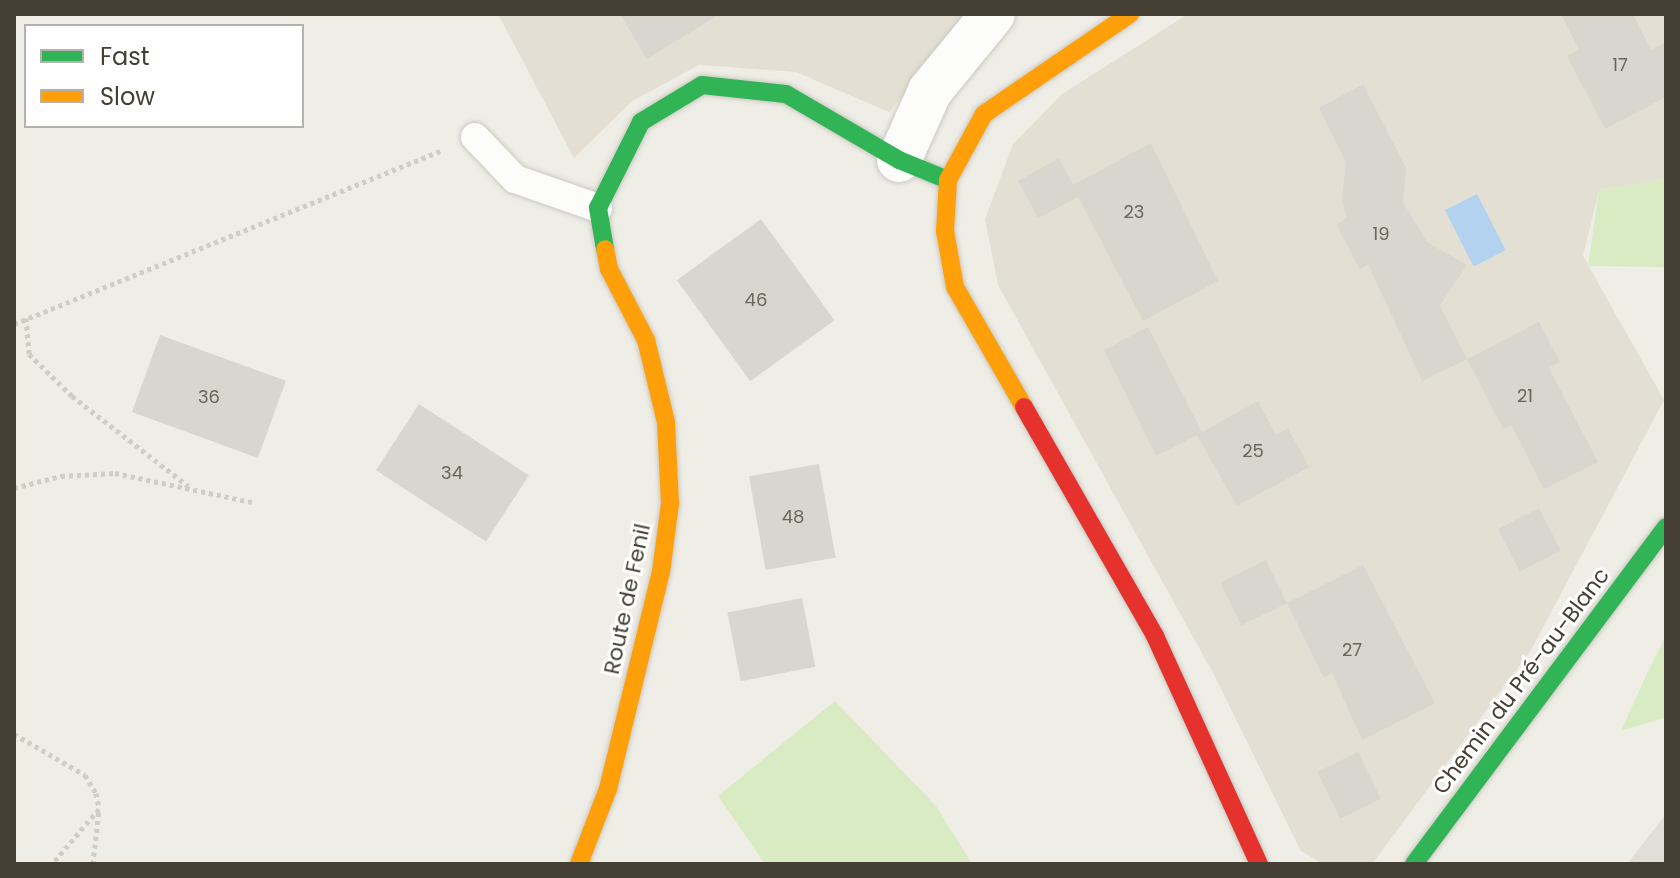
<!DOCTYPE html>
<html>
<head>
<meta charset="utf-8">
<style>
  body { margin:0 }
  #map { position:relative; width:1680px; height:878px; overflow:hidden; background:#eeede6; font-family:Poppins,sans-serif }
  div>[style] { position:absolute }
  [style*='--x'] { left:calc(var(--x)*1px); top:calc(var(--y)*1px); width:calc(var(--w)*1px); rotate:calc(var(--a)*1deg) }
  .residential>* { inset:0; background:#e3e0d3 }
  .industrial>* { inset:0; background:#e1ded7 }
  .green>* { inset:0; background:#d8ebc3 }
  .water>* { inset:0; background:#b2d2f0; transform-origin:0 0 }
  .building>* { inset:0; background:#d8d6ce; transform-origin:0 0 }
  .path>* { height:5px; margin-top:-2.5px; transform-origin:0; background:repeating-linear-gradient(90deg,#d0cdc8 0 4px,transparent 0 8px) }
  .roads { filter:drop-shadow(0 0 2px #cbc9c2) drop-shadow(0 0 2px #cbc9c2) }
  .lane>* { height:28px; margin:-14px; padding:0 14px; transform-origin:14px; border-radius:14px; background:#fcfcfb }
  .street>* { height:44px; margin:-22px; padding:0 22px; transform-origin:22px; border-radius:22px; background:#fcfcfb }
  .fast>* { height:18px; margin:-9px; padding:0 9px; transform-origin:9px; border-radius:9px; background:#30b455 }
  .slow>* { height:18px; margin:-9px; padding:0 9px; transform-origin:9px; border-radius:9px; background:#ff9f0a }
  .jam>* { height:18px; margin:-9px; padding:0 9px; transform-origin:9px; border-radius:9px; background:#e5322d }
  span { translate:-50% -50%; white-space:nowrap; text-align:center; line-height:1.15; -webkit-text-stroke:6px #fff; paint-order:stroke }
  .number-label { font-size:18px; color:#6a665a }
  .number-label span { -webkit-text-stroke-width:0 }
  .street-label { font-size:22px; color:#443f32 }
  .frame { position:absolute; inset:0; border:16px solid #443f32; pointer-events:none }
  .legend { position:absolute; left:24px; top:24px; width:280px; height:104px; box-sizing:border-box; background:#fff; border:2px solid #b4b2ad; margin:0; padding:10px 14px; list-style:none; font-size:24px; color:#443f32 }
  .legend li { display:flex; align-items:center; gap:16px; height:40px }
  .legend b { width:40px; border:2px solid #b4b2ad }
</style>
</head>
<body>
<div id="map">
  <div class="residential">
    <div style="clip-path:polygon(498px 14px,974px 14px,889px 112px,796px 72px,699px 65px,632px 101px,574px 158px)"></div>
    <div style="clip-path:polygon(1188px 14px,1666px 14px,1666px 179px,1599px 190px,1583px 256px,1664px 400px,1531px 650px,1372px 864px,1323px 864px,1301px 851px,1213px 673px,998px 285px,985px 219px,1013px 144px,1062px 94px)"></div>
  </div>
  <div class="industrial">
    <div style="clip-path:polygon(1666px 814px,1666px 864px,1627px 864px)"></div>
  </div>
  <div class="green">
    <div style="clip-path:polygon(1666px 179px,1666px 267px,1588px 266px,1599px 190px)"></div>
    <div style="clip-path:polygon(1666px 636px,1666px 717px,1621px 731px,1645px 678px)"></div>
    <div style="clip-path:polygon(835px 701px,936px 806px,972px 864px,765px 864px,718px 796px)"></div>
  </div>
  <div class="water">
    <div style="left:1477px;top:194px;width:63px;height:36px;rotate:63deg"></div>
  </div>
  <div class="building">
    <div style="clip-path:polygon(620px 14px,720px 14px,647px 59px)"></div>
    <div style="clip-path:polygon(1561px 14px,1633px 14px,1651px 50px,1666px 42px,1666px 97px,1605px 129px,1567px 56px,1579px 50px)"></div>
    <div style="clip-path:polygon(1363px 84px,1406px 168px,1403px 202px,1427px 242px,1467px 265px,1440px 305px,1467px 359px,1422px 381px,1368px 264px,1360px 269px,1336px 225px,1347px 218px,1342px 200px,1346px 162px,1319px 108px)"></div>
    <div style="clip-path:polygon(1151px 143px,1218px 281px,1143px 321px,1078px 197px,1038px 218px,1018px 181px,1059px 158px,1073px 185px)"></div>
    <div style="left:761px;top:219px;width:125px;height:104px;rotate:54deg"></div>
    <div style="clip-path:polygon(1539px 322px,1560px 362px,1549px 368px,1598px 462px,1544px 489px,1511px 425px,1503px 429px,1467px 359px)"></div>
    <div style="clip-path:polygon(1148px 327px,1202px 432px,1258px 401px,1276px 435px,1288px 428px,1309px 467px,1237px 506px,1197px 435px,1156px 456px,1104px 350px)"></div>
    <div style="left:160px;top:335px;width:134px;height:82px;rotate:20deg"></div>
    <div style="left:419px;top:404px;width:131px;height:79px;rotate:33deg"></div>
    <div style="left:819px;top:464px;width:95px;height:71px;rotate:80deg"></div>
    <div style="left:1539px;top:508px;width:48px;height:46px;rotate:63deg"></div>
    <div style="left:1266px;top:560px;width:48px;height:51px;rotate:64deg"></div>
    <div style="clip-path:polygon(1363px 565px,1435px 703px,1362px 740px,1332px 673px,1324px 678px,1287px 603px)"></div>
    <div style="left:802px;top:598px;width:70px;height:76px;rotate:79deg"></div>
    <div style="left:1358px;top:752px;width:52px;height:45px;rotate:64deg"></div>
  </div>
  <div class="path">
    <div style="--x:26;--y:318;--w:36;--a:85"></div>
    <div style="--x:29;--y:354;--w:60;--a:44.3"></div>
    <div style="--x:72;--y:396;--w:147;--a:37.8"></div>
    <div style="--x:14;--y:324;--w:461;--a:-22.1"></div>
    <div style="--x:14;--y:488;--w:49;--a:-14.3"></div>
    <div style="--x:61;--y:476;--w:54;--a:-3.2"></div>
    <div style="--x:115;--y:473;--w:140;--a:12"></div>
    <div style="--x:14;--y:734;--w:82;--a:30"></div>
    <div style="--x:85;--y:775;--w:21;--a:59"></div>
    <div style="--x:96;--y:793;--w:16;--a:79"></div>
    <div style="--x:99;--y:809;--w:72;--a:130.5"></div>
    <div style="--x:93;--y:864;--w:55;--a:-83.8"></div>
  </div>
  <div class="roads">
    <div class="lane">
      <div style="--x:475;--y:137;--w:58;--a:46.4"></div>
      <div style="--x:515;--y:179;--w:88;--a:19.3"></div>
    </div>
    <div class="street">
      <div style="--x:899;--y:160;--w:76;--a:-65.8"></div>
      <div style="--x:930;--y:91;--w:99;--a:-50.7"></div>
    </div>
    <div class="fast">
      <div style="--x:605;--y:249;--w:42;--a:-99.7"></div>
      <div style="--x:598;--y:208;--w:96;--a:-63.4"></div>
      <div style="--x:641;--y:122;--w:71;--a:-31.2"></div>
      <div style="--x:702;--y:85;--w:84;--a:6.1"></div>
      <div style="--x:786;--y:94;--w:131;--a:30.3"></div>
      <div style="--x:899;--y:160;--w:53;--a:22.2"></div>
      <div style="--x:1414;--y:864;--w:421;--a:-53.2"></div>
    </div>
    <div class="slow">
      <div style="--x:1024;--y:407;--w:138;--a:-119.9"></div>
      <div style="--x:955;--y:287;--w:57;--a:-100.1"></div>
      <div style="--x:945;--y:231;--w:51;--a:-86.6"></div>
      <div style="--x:948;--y:180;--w:75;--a:-61.4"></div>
      <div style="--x:984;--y:114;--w:177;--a:-34.4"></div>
      <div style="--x:579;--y:864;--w:80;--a:-68.9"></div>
      <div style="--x:608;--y:789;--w:223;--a:-76.3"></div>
      <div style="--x:661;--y:572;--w:69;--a:-82.5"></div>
      <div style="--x:670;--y:504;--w:82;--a:-92.8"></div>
      <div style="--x:666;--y:422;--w:84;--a:-103.7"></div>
      <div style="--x:646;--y:340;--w:80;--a:-117.5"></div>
      <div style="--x:609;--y:269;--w:20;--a:-101"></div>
    </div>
    <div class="jam">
      <div style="--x:1024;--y:407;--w:264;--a:60.2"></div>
      <div style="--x:1155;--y:636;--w:251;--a:65.5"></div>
    </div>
  </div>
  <div class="number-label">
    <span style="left:1620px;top:65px">17</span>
    <span style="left:1134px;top:212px">23</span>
    <span style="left:1381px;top:234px">19</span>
    <span style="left:756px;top:300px">46</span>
    <span style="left:1525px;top:396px">21</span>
    <span style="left:209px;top:397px">36</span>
    <span style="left:1253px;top:451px">25</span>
    <span style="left:452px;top:473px">34</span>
    <span style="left:793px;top:517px">48</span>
    <span style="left:1352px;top:650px">27</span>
  </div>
  <div class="street-label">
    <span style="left:627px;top:599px;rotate:-78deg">Route de Fenil</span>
    <span style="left:1521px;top:681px;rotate:-53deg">Chemin du Pré-au-Blanc</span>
  </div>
  <div class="frame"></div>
  <ul class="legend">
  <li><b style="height:10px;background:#30b455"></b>Fast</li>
  <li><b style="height:10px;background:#ff9f0a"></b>Slow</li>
  </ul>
</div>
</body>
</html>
